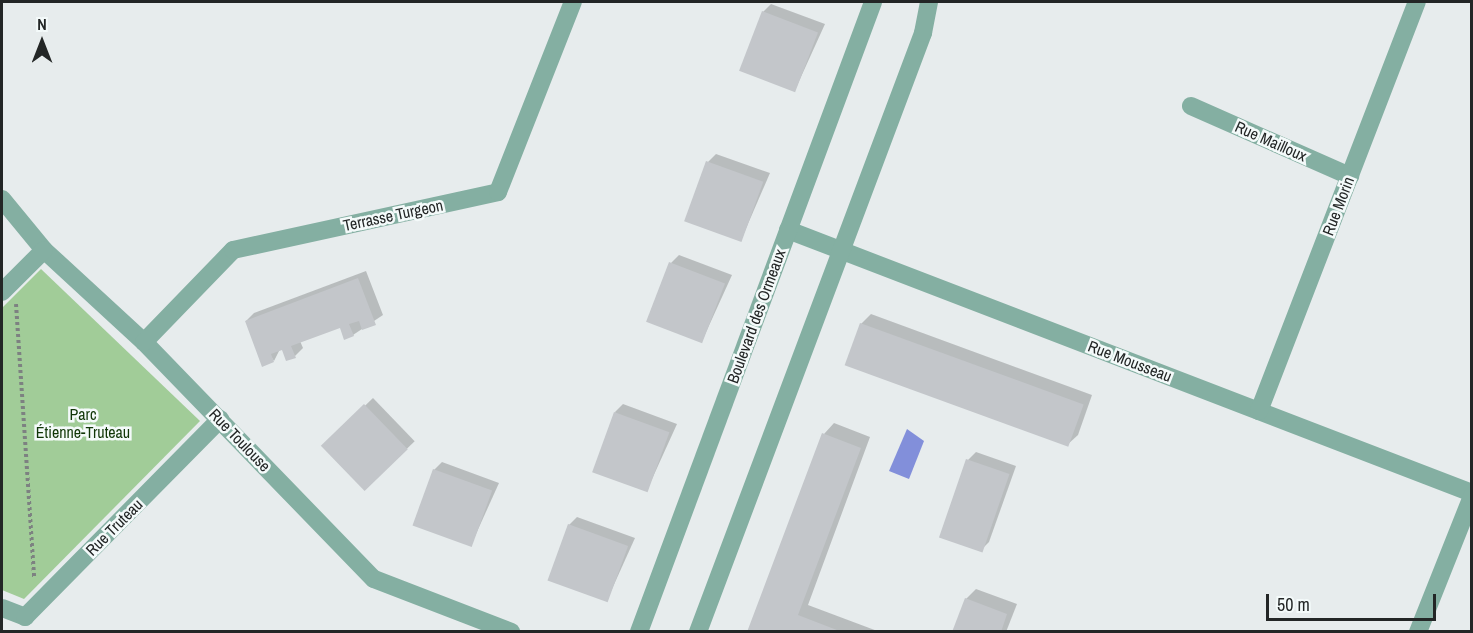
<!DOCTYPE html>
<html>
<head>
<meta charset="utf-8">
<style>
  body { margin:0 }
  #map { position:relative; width:1473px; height:633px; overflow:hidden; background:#e7eced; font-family:"Archivo Narrow",sans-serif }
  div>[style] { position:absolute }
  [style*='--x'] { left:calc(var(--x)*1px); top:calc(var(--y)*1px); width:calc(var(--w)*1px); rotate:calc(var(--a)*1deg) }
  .green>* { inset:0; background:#a1cc98 }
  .water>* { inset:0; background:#828fda }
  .shadow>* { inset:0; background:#0003; transform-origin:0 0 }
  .building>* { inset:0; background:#c3c6ca; transform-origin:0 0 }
  .path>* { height:4px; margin-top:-2px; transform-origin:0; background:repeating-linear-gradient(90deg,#7d8181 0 3px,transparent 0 6px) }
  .minor>* { height:18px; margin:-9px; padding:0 9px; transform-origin:9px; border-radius:9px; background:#84afa2 }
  span { translate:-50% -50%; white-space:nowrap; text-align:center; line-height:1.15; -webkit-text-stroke:5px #f4fafa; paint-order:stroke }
  .street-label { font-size:16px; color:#232626 }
  .park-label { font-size:16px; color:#103607 }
  .frame { position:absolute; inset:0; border:3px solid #232626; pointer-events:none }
  .north { position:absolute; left:12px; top:12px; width:60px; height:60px; -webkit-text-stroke:4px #f4fafa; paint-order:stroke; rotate:0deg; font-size:16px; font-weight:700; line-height:24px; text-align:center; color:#232626 }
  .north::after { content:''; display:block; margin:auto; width:21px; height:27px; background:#232626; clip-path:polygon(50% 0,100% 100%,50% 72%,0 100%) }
  .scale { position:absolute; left:1266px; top:594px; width:170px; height:27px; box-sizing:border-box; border:3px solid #232626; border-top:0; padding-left:8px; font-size:18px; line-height:21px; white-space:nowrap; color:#232626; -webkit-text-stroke:4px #f4fafa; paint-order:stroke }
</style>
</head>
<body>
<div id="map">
  <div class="green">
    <div style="clip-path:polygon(41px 269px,200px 421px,24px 599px,2px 590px,2px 308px)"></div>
  </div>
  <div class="water">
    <div style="clip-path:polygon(907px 429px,924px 441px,909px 479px,889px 471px)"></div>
  </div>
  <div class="shadow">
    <div style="clip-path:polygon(771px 4px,825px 24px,795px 90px,763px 12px)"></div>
    <div style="clip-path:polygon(716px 154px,770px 173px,741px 240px,708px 162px)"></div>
    <div style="clip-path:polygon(679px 255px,732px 275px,702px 341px,671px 263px)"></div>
    <div style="clip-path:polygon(366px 271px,383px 315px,353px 335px,341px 326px,300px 341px,303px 348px,295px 356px,280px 349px,274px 361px,246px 321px,254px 313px)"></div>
    <div style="clip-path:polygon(871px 314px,1092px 395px,1078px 435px,1067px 445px,861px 324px)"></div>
    <div style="left:373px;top:398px;width:60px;height:69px;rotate:46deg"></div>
    <div style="clip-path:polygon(623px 404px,677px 424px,647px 490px,615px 412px)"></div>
    <div style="clip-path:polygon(834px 423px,870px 437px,808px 605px,880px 632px,749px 632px,824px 434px)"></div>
    <div style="clip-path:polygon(976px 452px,1016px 466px,989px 542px,981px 550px,968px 460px)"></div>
    <div style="clip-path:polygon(442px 462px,499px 483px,471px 545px,434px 470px)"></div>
    <div style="clip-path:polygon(577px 517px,635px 538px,607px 600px,569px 525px)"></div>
    <div style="clip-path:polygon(976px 589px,1017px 604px,1006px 632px,954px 632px,966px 599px)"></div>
  </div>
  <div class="building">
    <div style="left:762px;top:11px;width:60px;height:64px;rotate:21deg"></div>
    <div style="left:706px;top:161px;width:61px;height:64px;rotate:20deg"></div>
    <div style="left:669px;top:262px;width:60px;height:64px;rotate:21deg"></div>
    <div style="clip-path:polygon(358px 278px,376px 325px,362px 330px,359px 321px,349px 324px,354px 336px,344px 340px,340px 328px,291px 346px,296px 358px,286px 361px,282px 350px,271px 354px,274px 362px,262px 367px,245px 321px)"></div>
    <div style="left:860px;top:323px;width:238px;height:45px;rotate:20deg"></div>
    <div style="left:364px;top:404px;width:63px;height:60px;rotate:46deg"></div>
    <div style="left:614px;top:412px;width:59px;height:64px;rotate:20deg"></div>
    <div style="clip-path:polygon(822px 433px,861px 448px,798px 615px,842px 632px,747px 632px)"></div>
    <div style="left:966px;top:459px;width:46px;height:83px;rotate:19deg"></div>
    <div style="left:433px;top:469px;width:63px;height:60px;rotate:20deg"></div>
    <div style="left:568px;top:524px;width:64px;height:60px;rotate:20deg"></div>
    <div style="clip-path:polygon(965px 598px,1007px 614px,1001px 632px,952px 632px)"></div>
  </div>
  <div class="path">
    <div style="--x:16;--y:304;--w:275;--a:86.2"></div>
  </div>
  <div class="minor">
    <div style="--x:1191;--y:106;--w:174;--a:23.8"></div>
    <div style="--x:2;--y:199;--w:66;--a:50.5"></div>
    <div style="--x:44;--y:250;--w:136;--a:42.6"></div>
    <div style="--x:144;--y:342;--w:330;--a:45.9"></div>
    <div style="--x:374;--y:579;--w:147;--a:21.1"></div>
    <div style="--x:788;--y:230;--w:733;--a:21.03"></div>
    <div style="--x:2;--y:292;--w:59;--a:-45"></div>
    <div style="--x:144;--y:342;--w:128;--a:-45.9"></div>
    <div style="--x:233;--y:250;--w:271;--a:-12.3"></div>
    <div style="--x:498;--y:192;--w:204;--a:-68.5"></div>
    <div style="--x:1259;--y:411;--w:438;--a:-68.9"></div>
    <div style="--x:2;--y:608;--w:25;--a:21"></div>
    <div style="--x:25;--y:617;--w:278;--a:-45.4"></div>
    <div style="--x:639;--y:632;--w:672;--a:-69.62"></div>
    <div style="--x:698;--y:632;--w:640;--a:-69.41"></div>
    <div style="--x:923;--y:33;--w:32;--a:-79"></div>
    <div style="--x:1418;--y:632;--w:146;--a:-68.3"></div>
  </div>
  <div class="street-label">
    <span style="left:1271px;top:141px;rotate:24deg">Rue Mailloux</span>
    <span style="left:1338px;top:206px;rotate:-69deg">Rue Morin</span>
    <span style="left:393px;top:215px;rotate:-12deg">Terrasse Turgeon</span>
    <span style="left:756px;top:316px;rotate:-70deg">Boulevard des Ormeaux</span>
    <span style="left:1130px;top:361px;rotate:21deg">Rue Mousseau</span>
    <span style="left:240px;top:440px;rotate:46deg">Rue Toulouse</span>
    <span style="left:114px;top:527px;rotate:-45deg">Rue Truteau</span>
  </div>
  <div class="park-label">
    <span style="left:83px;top:423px">Parc<br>Étienne-Truteau</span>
  </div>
  <div class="frame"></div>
  <div class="north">N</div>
  <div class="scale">50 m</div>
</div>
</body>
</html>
